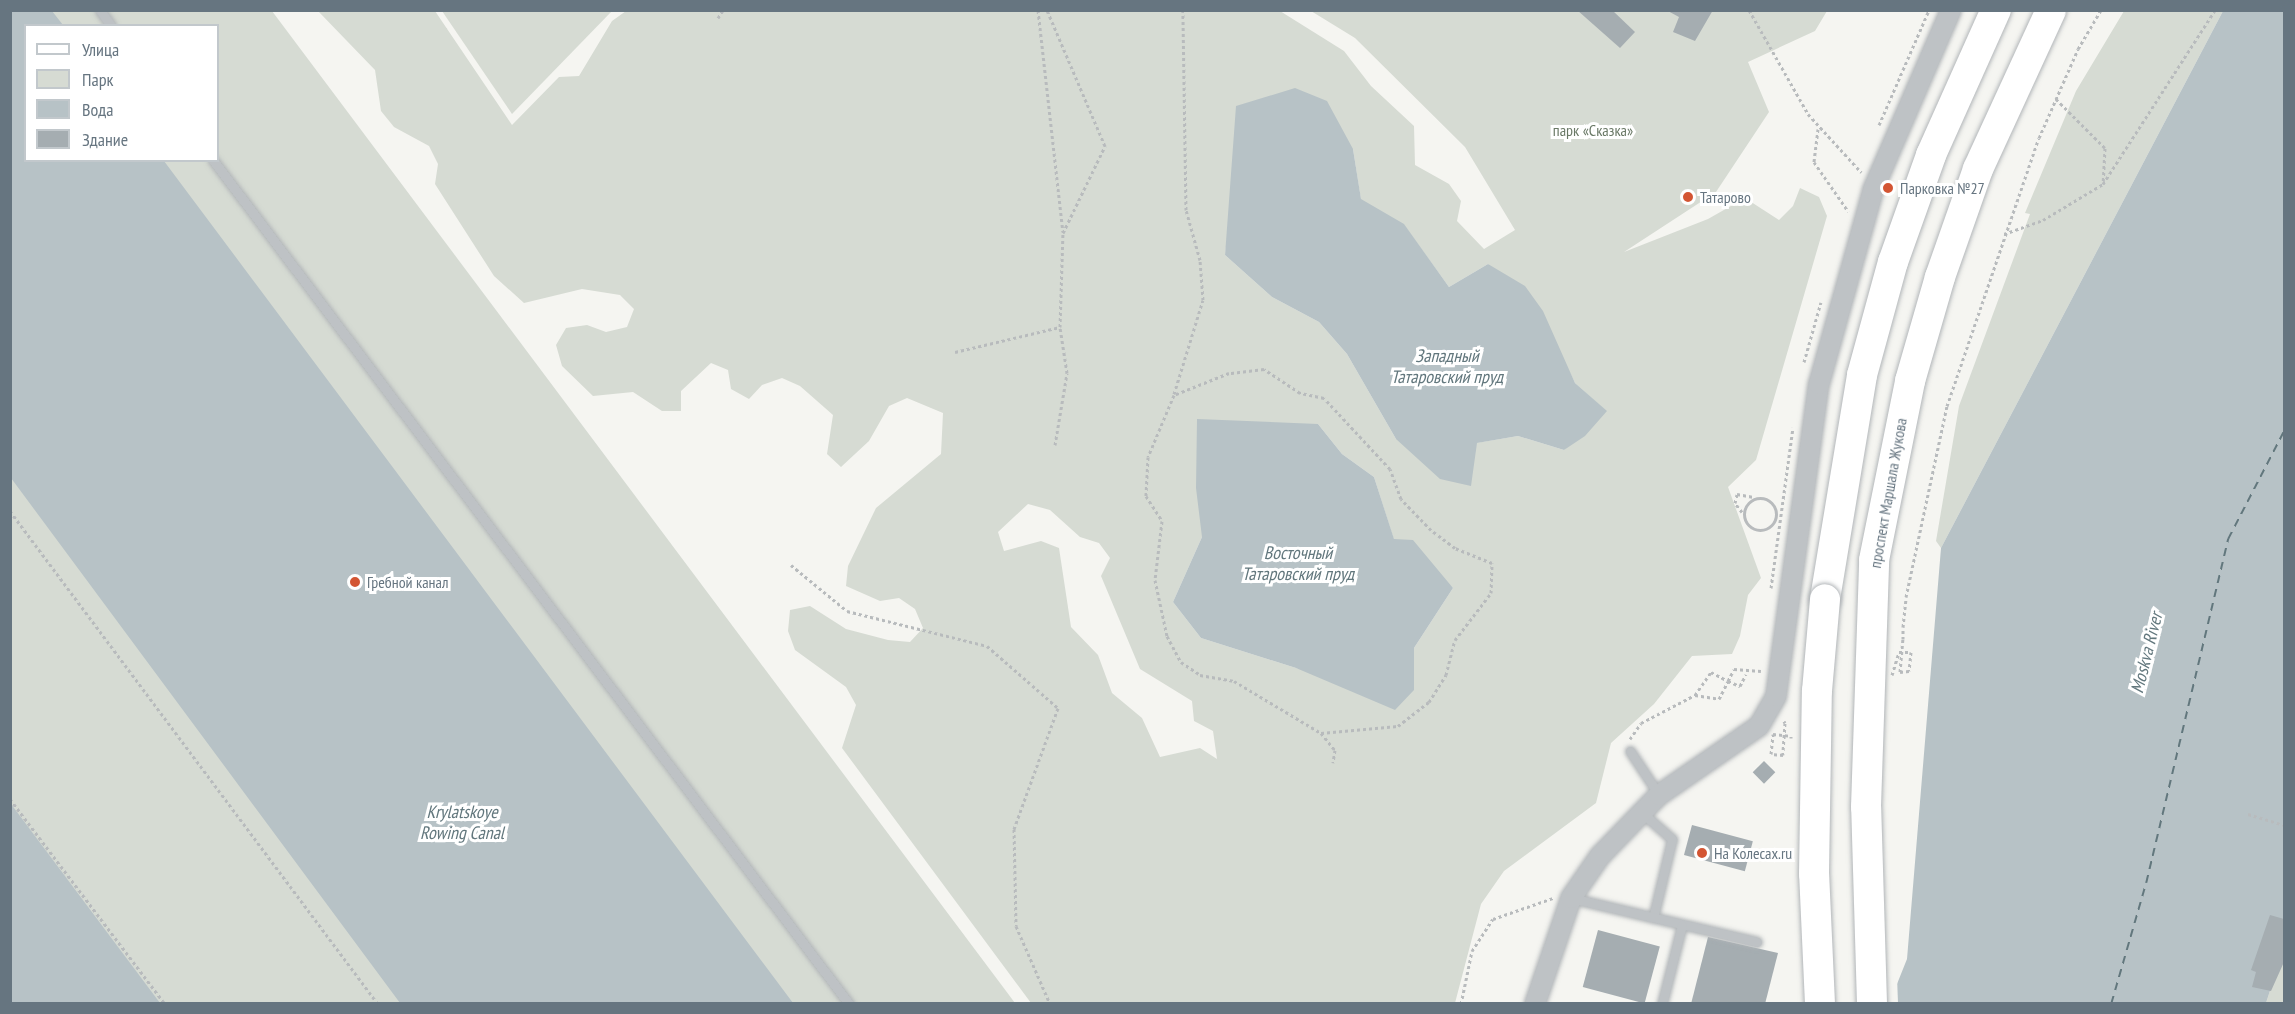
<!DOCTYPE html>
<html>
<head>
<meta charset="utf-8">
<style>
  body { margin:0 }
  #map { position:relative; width:2295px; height:1014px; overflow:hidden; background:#f5f5f1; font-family:"PT Sans Narrow",sans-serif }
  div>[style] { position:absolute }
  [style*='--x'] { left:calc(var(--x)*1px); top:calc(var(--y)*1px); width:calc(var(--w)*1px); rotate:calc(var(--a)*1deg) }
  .green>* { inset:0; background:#d6dbd3 }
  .water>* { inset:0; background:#b7c2c6 }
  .pier>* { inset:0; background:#f5f5f1 }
  .ferry>* { height:1.5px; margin-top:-0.75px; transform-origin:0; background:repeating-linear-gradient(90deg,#62777d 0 8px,transparent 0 14px) }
  .building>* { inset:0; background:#a5adb1; transform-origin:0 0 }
  .path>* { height:3px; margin-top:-1.5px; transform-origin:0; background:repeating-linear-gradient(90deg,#b8bbbd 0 3px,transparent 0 6px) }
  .path>.ring { margin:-1.5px; padding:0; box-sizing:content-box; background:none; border:3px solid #b8bbbd; border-radius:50% }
  .roads { filter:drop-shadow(0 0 2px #b2b6b9) drop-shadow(0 0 2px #b2b6b9) }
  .lane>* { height:9px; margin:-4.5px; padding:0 4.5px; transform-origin:4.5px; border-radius:4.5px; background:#bec2c5 }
  .street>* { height:20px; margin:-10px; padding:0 10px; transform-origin:10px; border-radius:10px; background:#bec2c5 }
  .primary>* { height:30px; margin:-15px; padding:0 15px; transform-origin:15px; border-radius:15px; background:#fff }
  .bridges { filter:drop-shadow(0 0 2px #b2b6b9) drop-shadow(0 0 2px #b2b6b9) }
  .primary-bridge>* { height:30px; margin:-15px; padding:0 15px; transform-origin:15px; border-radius:15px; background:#fff }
  .dots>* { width:16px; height:16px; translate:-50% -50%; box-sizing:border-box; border:3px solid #fff; border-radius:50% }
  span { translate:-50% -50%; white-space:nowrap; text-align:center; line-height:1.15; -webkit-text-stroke:6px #fff; paint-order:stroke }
  .park-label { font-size:16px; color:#697865 }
  .poi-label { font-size:16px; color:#667580 }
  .left { translate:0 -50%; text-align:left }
  .street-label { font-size:16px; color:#667580 }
  .water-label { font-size:18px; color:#62777d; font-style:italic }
  .frame { position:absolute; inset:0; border:12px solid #667580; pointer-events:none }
  .legend { position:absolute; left:24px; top:24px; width:195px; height:138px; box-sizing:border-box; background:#fff; border:2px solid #c2c8cc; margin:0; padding:8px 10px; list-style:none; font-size:18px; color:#667580 }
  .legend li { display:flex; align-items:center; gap:12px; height:30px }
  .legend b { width:30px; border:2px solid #c2c8cc }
</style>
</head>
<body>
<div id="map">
  <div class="green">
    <div style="clip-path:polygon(evenodd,10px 11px,272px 11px,1015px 1003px,11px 1003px,10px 11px,26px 26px,218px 26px,218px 160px,26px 160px,26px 26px)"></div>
    <div style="clip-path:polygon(evenodd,318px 11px,435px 11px,512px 125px,559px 77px,579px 76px,612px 21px,626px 11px,1280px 11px,1344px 51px,1371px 86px,1414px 126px,1415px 165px,1449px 184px,1461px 201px,1457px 221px,1484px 249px,1515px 230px,1465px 147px,1355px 38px,1311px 11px,1827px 11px,1815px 31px,1748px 62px,1769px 112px,1716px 192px,1624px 252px,1708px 219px,1745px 198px,1779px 220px,1793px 206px,1800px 188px,1819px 197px,1827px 216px,1756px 460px,1728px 487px,1761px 578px,1748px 595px,1740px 636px,1732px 654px,1692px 656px,1654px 704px,1611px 743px,1596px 803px,1504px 871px,1481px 904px,1455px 1003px,1031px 1003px,842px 748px,856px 705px,846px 687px,795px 650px,788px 631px,790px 610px,810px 606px,846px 629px,888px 640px,910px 642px,923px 628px,915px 609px,899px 598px,880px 601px,846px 586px,848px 566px,876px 508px,941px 454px,943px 413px,907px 398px,889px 406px,869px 441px,841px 467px,827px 454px,833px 415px,800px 386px,782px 378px,762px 385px,749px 399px,731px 389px,728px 370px,711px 363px,681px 391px,681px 411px,662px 411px,633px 392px,593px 396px,562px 366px,556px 345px,566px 328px,587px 325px,606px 332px,627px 327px,634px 309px,620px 295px,582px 289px,524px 303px,494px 276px,435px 184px,438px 164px,429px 146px,394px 127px,381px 111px,375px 70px,318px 11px,1353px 149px,1361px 200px,1404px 225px,1449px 287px,1488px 264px,1559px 351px,1575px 383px,1606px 411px,1564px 450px,1518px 436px,1476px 443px,1396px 439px,1347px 354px,1319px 322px,1272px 297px,1225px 255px,1233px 188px,1353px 149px,318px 11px,1318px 424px,1342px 454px,1374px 477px,1394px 540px,1453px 588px,1414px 648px,1413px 690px,1296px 668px,1201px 638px,1173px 602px,1202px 537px,1318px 424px,318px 11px,1028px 504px,1050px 510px,1080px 537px,1099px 543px,1110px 558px,1101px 576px,1140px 669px,1192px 701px,1194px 721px,1213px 731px,1217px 759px,1200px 748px,1160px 757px,1142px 718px,1112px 693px,1098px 655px,1071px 627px,1059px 548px,1041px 541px,1004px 551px,998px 532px,1028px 504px)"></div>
    <div style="clip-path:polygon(442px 11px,612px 11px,512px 114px)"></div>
    <div style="clip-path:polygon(2124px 11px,2223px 11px,1941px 548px,1936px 541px,1959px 406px,2030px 214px,2025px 213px,2076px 91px)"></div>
    <div style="clip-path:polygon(2284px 948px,2284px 1003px,2266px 1003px)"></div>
  </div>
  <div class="water">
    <div style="clip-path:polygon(10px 11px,52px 11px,63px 25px,26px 26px,26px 160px,164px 161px,793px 1003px,400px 1003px,11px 478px)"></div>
    <div style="clip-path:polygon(2223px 11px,2284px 11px,2284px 948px,2266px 1003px,1889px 1004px,1907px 959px,1941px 548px)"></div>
    <div style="clip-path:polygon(1295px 88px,1327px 101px,1353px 149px,1361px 199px,1404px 224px,1449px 287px,1488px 264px,1525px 286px,1543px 311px,1575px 383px,1607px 411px,1585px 436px,1564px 450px,1518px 436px,1477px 443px,1471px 486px,1440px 479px,1396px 439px,1347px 354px,1319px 322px,1272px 297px,1225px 255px,1236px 106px)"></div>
    <div style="clip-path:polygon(1197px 419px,1318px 424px,1342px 454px,1374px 477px,1394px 539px,1413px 540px,1453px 588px,1414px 648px,1414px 690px,1395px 710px,1296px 668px,1201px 638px,1173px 602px,1202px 537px,1196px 488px)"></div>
    <div style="clip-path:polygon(11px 804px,160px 1003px,11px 1003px)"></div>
  </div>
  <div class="pier">
    <div style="clip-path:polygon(1897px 977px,1898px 1003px,1886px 1004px)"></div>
  </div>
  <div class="ferry">
    <div style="--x:2111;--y:1004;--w:126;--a:-73.9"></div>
    <div style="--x:2146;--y:883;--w:354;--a:-76.6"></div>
    <div style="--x:2228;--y:539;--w:122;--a:-62.6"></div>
  </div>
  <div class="building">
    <div style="clip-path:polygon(1577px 10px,1612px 10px,1635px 32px,1620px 48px)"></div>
    <div style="clip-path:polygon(1666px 10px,1713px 10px,1695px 41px,1673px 32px,1679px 17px)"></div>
    <div style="left:1764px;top:761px;width:16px;height:16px;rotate:45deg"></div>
    <div style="left:1692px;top:825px;width:63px;height:31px;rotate:15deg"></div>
    <div style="clip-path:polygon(2270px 915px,2284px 919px,2284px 962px,2271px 991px,2252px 987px,2256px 972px,2251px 970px)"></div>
    <div style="left:1598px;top:930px;width:64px;height:59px;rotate:15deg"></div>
    <div style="clip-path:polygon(1708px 937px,1778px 953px,1765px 1004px,1691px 1004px)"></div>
  </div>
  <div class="path">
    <div style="--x:1038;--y:10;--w:223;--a:83.6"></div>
    <div style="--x:1749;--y:10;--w:120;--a:60.4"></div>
    <div style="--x:1808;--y:114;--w:79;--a:47.6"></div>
    <div style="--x:718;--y:18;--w:9;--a:-58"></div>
    <div style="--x:2056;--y:99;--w:69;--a:45"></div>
    <div style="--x:2105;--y:148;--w:36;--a:93"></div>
    <div style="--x:2103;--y:184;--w:207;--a:-57.2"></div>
    <div style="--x:1879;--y:125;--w:125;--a:-66.5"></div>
    <div style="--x:1818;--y:129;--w:33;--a:97"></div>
    <div style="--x:1814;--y:162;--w:60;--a:55.2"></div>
    <div style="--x:2004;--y:234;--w:41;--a:-19.7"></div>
    <div style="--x:2043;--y:220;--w:70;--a:-31"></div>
    <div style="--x:955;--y:352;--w:108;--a:-13.4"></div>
    <div style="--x:1060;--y:327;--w:94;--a:-88.2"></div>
    <div style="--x:1063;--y:233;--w:97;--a:-64.2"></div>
    <div style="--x:1105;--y:146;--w:148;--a:-113.1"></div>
    <div style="--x:1804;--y:362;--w:62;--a:-74.2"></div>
    <div style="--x:1174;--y:394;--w:98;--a:-72.9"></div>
    <div style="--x:1203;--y:300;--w:40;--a:-94.3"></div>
    <div style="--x:1200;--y:260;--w:52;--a:-105.6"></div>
    <div style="--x:1186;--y:210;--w:200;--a:-90.9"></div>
    <div style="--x:1055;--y:445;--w:73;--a:-80.5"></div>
    <div style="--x:1067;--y:373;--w:47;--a:-98.7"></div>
    <div class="ring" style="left:1744px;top:498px;width:29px;height:29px"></div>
    <div style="--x:10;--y:511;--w:615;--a:53.26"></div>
    <div style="--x:1742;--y:512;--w:11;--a:-128"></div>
    <div style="--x:1735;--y:503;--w:9;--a:-77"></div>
    <div style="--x:1737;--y:494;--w:17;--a:10"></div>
    <div style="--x:791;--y:565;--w:72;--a:39.4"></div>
    <div style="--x:847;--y:611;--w:144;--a:14"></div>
    <div style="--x:987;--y:646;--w:94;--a:41.1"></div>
    <div style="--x:1058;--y:708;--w:129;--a:110"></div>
    <div style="--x:1014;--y:829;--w:97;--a:88.8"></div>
    <div style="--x:1016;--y:926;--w:85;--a:66.4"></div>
    <div style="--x:1771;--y:588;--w:162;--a:-82.2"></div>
    <div style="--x:1892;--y:675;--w:24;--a:-73"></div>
    <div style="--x:1899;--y:652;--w:12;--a:0"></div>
    <div style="--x:1911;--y:652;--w:19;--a:96"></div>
    <div style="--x:1909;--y:671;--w:9;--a:174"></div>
    <div style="--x:1900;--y:672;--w:33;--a:-85"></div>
    <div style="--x:1903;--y:639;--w:12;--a:-90"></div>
    <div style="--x:1903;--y:627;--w:30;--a:-84"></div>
    <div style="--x:1906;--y:597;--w:195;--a:-77.9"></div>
    <div style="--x:1947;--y:406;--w:283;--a:-71.1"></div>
    <div style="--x:2039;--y:138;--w:97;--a:-66.3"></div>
    <div style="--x:2078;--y:49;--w:45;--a:-59.5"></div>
    <div style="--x:1695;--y:695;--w:24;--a:9"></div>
    <div style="--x:1719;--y:699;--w:20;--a:-63"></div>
    <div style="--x:1728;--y:681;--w:13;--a:23"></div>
    <div style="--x:1740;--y:686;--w:13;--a:-63"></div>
    <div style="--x:1784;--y:721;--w:2;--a:63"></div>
    <div style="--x:1785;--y:723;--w:32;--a:94"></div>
    <div style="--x:1783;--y:755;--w:12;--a:-175"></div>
    <div style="--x:1771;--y:754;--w:20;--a:-84"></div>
    <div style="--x:1773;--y:734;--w:18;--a:6"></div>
    <div style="--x:1791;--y:736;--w:2;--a:90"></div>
    <div style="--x:1321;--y:733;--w:77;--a:-5.2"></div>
    <div style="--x:1398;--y:726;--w:39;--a:-38"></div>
    <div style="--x:1429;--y:702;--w:32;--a:-58"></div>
    <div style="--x:1446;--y:675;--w:36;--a:-76"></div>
    <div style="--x:1455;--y:640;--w:59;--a:-52.5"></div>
    <div style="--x:1491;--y:593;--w:30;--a:-88"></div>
    <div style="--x:1492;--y:563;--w:40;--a:-158"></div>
    <div style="--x:1455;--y:548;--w:30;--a:-143"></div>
    <div style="--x:1431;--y:530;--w:43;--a:-134.1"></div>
    <div style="--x:1401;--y:499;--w:32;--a:-110"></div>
    <div style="--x:1390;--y:469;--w:97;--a:-132.9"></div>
    <div style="--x:1324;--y:398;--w:25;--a:-168"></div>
    <div style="--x:1300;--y:393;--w:43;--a:-146.3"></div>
    <div style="--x:1264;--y:369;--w:35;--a:173"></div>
    <div style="--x:1229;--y:373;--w:59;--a:158.2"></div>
    <div style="--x:1174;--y:395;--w:67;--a:112.8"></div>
    <div style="--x:1148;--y:457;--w:39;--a:93"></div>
    <div style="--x:1146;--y:496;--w:30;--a:57"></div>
    <div style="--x:1162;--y:521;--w:59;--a:96.8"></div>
    <div style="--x:1155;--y:580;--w:57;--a:77.9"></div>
    <div style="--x:1167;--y:636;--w:30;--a:62"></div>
    <div style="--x:1181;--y:662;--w:23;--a:34"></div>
    <div style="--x:1200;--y:675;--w:35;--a:10"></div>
    <div style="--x:1234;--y:681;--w:101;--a:30.9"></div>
    <div style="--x:1321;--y:733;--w:22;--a:51"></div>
    <div style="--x:1335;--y:750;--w:13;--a:99"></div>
    <div style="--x:1630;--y:739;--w:19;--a:-55"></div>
    <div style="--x:1641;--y:723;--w:61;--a:-27.4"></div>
    <div style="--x:1695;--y:695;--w:28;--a:-55"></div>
    <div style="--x:1711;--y:672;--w:19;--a:28"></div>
    <div style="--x:1728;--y:681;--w:13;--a:-63"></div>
    <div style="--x:1734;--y:669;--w:27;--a:4"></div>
    <div style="--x:10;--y:799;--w:257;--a:52.9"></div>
    <div style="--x:2248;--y:814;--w:38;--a:17"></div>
    <div style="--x:1461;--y:1004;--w:54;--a:-78.3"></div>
    <div style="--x:1472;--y:951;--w:38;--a:-57"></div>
    <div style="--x:1493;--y:919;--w:64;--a:-19.3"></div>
  </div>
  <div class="roads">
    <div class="lane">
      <div style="--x:100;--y:10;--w:19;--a:55"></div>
      <div style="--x:213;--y:160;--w:1057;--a:53"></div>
      <div style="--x:1630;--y:751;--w:53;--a:56.6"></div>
      <div style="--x:1640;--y:811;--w:43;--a:41.2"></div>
      <div style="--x:1672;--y:839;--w:81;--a:103.5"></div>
      <div style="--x:1571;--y:898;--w:191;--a:13.3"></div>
      <div style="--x:1662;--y:1004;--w:81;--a:-75.8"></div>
    </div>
    <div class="street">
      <div style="--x:1535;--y:1004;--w:112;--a:-71.2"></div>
      <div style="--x:1571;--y:898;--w:51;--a:-55.4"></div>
      <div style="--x:1600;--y:856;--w:85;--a:-46"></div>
      <div style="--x:1659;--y:795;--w:121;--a:-34.6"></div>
      <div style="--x:1759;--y:726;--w:34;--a:-60"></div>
      <div style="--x:1776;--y:696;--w:315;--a:-82.2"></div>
      <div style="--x:1819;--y:384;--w:201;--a:-74.4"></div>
      <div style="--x:1873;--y:190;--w:196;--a:-66.6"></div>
    </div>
    <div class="primary">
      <div style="--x:1825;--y:599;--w:227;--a:-80.6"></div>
      <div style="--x:1862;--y:375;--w:117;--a:-74.7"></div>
      <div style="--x:1893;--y:262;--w:114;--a:-70.4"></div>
      <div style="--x:1931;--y:155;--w:159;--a:-65.9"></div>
    </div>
  </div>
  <div class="bridges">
    <div class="primary-bridge">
      <div style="--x:1820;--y:1004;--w:130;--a:-92.6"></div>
      <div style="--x:1814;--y:874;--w:183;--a:-89.1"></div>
      <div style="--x:1817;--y:691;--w:92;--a:-85"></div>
      <div style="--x:1872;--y:1004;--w:197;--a:-91.7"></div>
      <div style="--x:1866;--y:807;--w:247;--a:-88.1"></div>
      <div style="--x:1874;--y:560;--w:183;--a:-78.6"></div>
      <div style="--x:1910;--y:381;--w:108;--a:-73.9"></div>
      <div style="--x:1940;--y:277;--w:114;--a:-70.6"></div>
      <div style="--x:1978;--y:169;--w:175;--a:-65.3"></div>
    </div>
  </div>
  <div class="dots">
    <div style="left:1888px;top:188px;background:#d35533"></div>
    <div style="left:1688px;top:197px;background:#d35533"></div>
    <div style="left:355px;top:582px;background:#d35533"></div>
    <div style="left:1702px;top:853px;background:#d35533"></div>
  </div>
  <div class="park-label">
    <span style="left:1593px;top:130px">парк «Сказка»</span>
  </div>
  <div class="poi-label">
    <span class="left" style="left:1900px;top:188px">Парковка №27</span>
    <span class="left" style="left:1700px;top:197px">Татарово</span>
    <span class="left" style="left:367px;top:582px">Гребной канал</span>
    <span class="left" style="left:1714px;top:853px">На Колесах.ru</span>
  </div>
  <div class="street-label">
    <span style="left:1888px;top:493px;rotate:-80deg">проспект Маршала Жукова</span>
  </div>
  <div class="water-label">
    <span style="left:1447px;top:367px">Западный<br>Татаровский пруд</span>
    <span style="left:1298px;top:564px">Восточный<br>Татаровский пруд</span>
    <span style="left:2147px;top:653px;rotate:-76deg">Moskva River</span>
    <span style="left:462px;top:823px">Krylatskoye<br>Rowing Canal</span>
  </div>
  <div class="frame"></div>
  <ul class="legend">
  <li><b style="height:8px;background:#fff"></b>Улица</li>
  <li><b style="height:16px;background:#d6dbd3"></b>Парк</li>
  <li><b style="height:16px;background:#b7c2c6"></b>Вода</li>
  <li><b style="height:16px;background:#a5adb1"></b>Здание</li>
  </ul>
</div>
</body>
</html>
